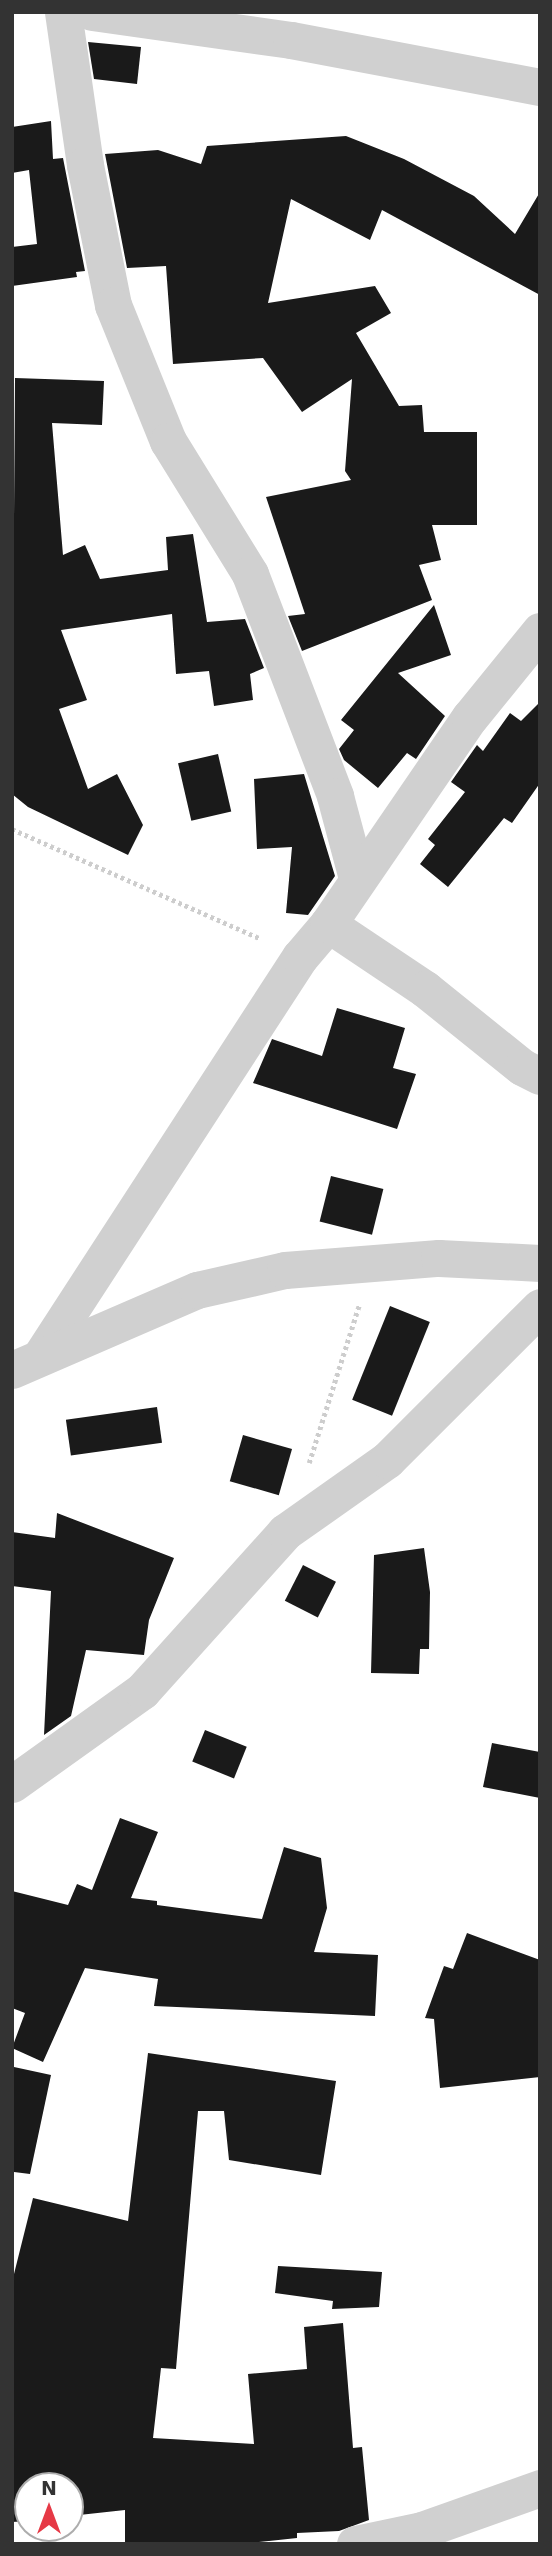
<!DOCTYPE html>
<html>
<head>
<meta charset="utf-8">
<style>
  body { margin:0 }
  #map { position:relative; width:552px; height:2556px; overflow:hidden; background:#fff; font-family:"DejaVu Sans",sans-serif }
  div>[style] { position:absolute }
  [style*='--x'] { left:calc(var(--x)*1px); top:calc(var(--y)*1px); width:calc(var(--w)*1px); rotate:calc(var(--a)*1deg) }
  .building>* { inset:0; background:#1a1a1a; transform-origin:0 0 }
  .path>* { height:4.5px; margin-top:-2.25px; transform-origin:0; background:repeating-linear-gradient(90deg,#cdcdcd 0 3.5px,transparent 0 7px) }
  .street>* { height:37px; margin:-18.5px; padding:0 18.5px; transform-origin:18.5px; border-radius:18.5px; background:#d0d0d0 }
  span { translate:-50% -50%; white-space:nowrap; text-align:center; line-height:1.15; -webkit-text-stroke:7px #fff; paint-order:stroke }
  .frame { position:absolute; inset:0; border:14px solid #333; pointer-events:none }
  .north { position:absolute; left:14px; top:2472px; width:70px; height:70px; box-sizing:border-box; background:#fff; border:2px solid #adadad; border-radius:50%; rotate:0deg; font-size:19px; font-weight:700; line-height:28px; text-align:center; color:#333 }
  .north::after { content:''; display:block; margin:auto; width:24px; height:32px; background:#e63946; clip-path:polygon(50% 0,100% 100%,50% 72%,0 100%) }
</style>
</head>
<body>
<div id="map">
  <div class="building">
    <div style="clip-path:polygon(88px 42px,141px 47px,137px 84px,94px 79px)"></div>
    <div style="clip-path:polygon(51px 121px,53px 159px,63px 158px,85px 271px,76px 272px,77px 277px,12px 286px,12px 247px,37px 244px,29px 170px,12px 173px,12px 127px)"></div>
    <div style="clip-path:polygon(346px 136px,404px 159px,474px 196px,515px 234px,540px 192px,540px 295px,382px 210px,370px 240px,291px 199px,268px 303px,375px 286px,391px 313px,356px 333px,399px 406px,422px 405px,424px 432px,477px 432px,477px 525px,432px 525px,441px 560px,419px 565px,432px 600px,302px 651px,288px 616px,305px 614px,266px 497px,351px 480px,345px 471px,352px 379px,302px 412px,263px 358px,173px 364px,166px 266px,127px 268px,105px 154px,158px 150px,201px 164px,207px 146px)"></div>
    <div style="clip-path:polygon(15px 378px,104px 381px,102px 425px,52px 423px,63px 555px,85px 545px,100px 579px,168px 570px,166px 537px,193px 534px,207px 622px,245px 619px,264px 668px,250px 674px,253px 700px,214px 706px,209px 671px,176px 674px,172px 614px,61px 630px,87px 700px,59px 709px,88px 789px,117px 774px,143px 825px,128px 855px,28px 807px,12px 794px)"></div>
    <div style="clip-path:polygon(434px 605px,451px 655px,398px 673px,445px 716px,416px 759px,407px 753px,378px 788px,344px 760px,339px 749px,354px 730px,341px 720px)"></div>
    <div style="clip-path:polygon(540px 702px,540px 783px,512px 823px,504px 818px,448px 887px,420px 864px,435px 845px,428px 839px,465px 792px,451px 782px,477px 745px,483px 751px,510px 713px,521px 721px)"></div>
    <div style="left:218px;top:754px;width:59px;height:41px;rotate:77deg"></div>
    <div style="clip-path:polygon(304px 774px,335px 876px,308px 915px,286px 913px,292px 847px,257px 849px,254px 779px)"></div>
    <div style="clip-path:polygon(337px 1008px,405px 1028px,393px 1068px,416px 1074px,397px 1129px,253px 1083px,272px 1039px,322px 1056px)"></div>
    <div style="left:331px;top:1176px;width:54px;height:47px;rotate:14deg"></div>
    <div style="left:390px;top:1306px;width:43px;height:101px;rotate:22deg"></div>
    <div style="left:157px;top:1407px;width:36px;height:92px;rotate:82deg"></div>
    <div style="left:243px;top:1435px;width:51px;height:48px;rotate:16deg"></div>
    <div style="clip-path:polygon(57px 1513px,174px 1558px,149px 1620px,144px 1655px,86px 1650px,71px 1716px,44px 1735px,51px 1591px,12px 1586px,12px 1532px,55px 1538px)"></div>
    <div style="clip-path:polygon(424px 1548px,430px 1592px,429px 1649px,420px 1649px,419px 1674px,371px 1673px,374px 1555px)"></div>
    <div style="left:303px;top:1565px;width:37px;height:40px;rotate:27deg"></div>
    <div style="left:205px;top:1730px;width:45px;height:34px;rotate:22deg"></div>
    <div style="clip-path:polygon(492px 1743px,540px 1752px,540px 1798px,483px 1787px)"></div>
    <div style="clip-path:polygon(120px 1818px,158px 1832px,131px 1898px,157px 1901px,157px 1905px,262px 1919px,284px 1847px,321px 1858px,327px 1908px,314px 1952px,378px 1955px,375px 2016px,154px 2006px,158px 1979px,85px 1968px,43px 2062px,12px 2048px,25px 2013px,12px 2008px,12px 1891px,68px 1905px,77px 1884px,92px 1890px)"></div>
    <div style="clip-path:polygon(467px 1933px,540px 1960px,540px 2077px,440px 2088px,434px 2019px,425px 2018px,444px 1966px,453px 1969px)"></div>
    <div style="clip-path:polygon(148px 2053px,336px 2081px,321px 2175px,229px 2160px,224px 2111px,198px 2111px,176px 2369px,161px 2368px,153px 2438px,254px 2444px,248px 2374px,307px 2369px,304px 2327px,343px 2323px,353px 2448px,362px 2447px,369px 2520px,339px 2531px,297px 2533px,297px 2538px,241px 2544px,125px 2544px,125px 2510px,70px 2516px,70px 2486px,28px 2486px,28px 2521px,12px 2522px,12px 2282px,33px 2198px,128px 2221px)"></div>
    <div style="clip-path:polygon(14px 2067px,51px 2075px,30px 2174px,14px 2172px)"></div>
    <div style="clip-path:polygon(278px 2266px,382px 2272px,379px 2307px,332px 2309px,333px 2301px,275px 2293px)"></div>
  </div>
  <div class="path">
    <div style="--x:12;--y:829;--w:272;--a:23.8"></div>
    <div style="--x:309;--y:1463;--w:166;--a:-72.4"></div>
  </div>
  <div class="street">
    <div style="--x:63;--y:12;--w:155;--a:81.8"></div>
    <div style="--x:85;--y:165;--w:143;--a:78.7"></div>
    <div style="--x:113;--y:305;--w:147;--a:68"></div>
    <div style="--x:168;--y:441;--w:156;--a:58.3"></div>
    <div style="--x:250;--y:574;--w:238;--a:69"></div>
    <div style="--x:335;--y:796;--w:85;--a:75"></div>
    <div style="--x:92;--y:12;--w:201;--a:8"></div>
    <div style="--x:291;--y:40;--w:253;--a:10.7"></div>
    <div style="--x:328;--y:924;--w:117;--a:33.8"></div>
    <div style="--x:425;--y:989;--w:124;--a:38.8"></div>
    <div style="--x:522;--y:1067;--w:20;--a:27"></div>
    <div style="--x:42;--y:1354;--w:473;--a:-57"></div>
    <div style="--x:300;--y:957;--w:43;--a:-49.7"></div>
    <div style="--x:328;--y:924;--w:251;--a:-55.6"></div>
    <div style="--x:470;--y:717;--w:111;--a:-50.9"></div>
    <div style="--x:12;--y:1370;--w:202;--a:-23.4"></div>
    <div style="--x:197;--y:1290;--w:90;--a:-12.8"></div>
    <div style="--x:285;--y:1270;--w:154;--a:-4.5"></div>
    <div style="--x:439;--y:1258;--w:101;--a:2.8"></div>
    <div style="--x:12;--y:1784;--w:160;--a:-35.6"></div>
    <div style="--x:142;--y:1691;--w:214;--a:-48"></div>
    <div style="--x:285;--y:1532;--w:125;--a:-35.2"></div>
    <div style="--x:387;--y:1460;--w:216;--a:-45"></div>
    <div style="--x:355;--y:2544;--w:68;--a:-11.8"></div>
    <div style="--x:422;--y:2530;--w:125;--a:-19.6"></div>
  </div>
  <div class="frame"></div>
  <div class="north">N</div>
</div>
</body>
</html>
